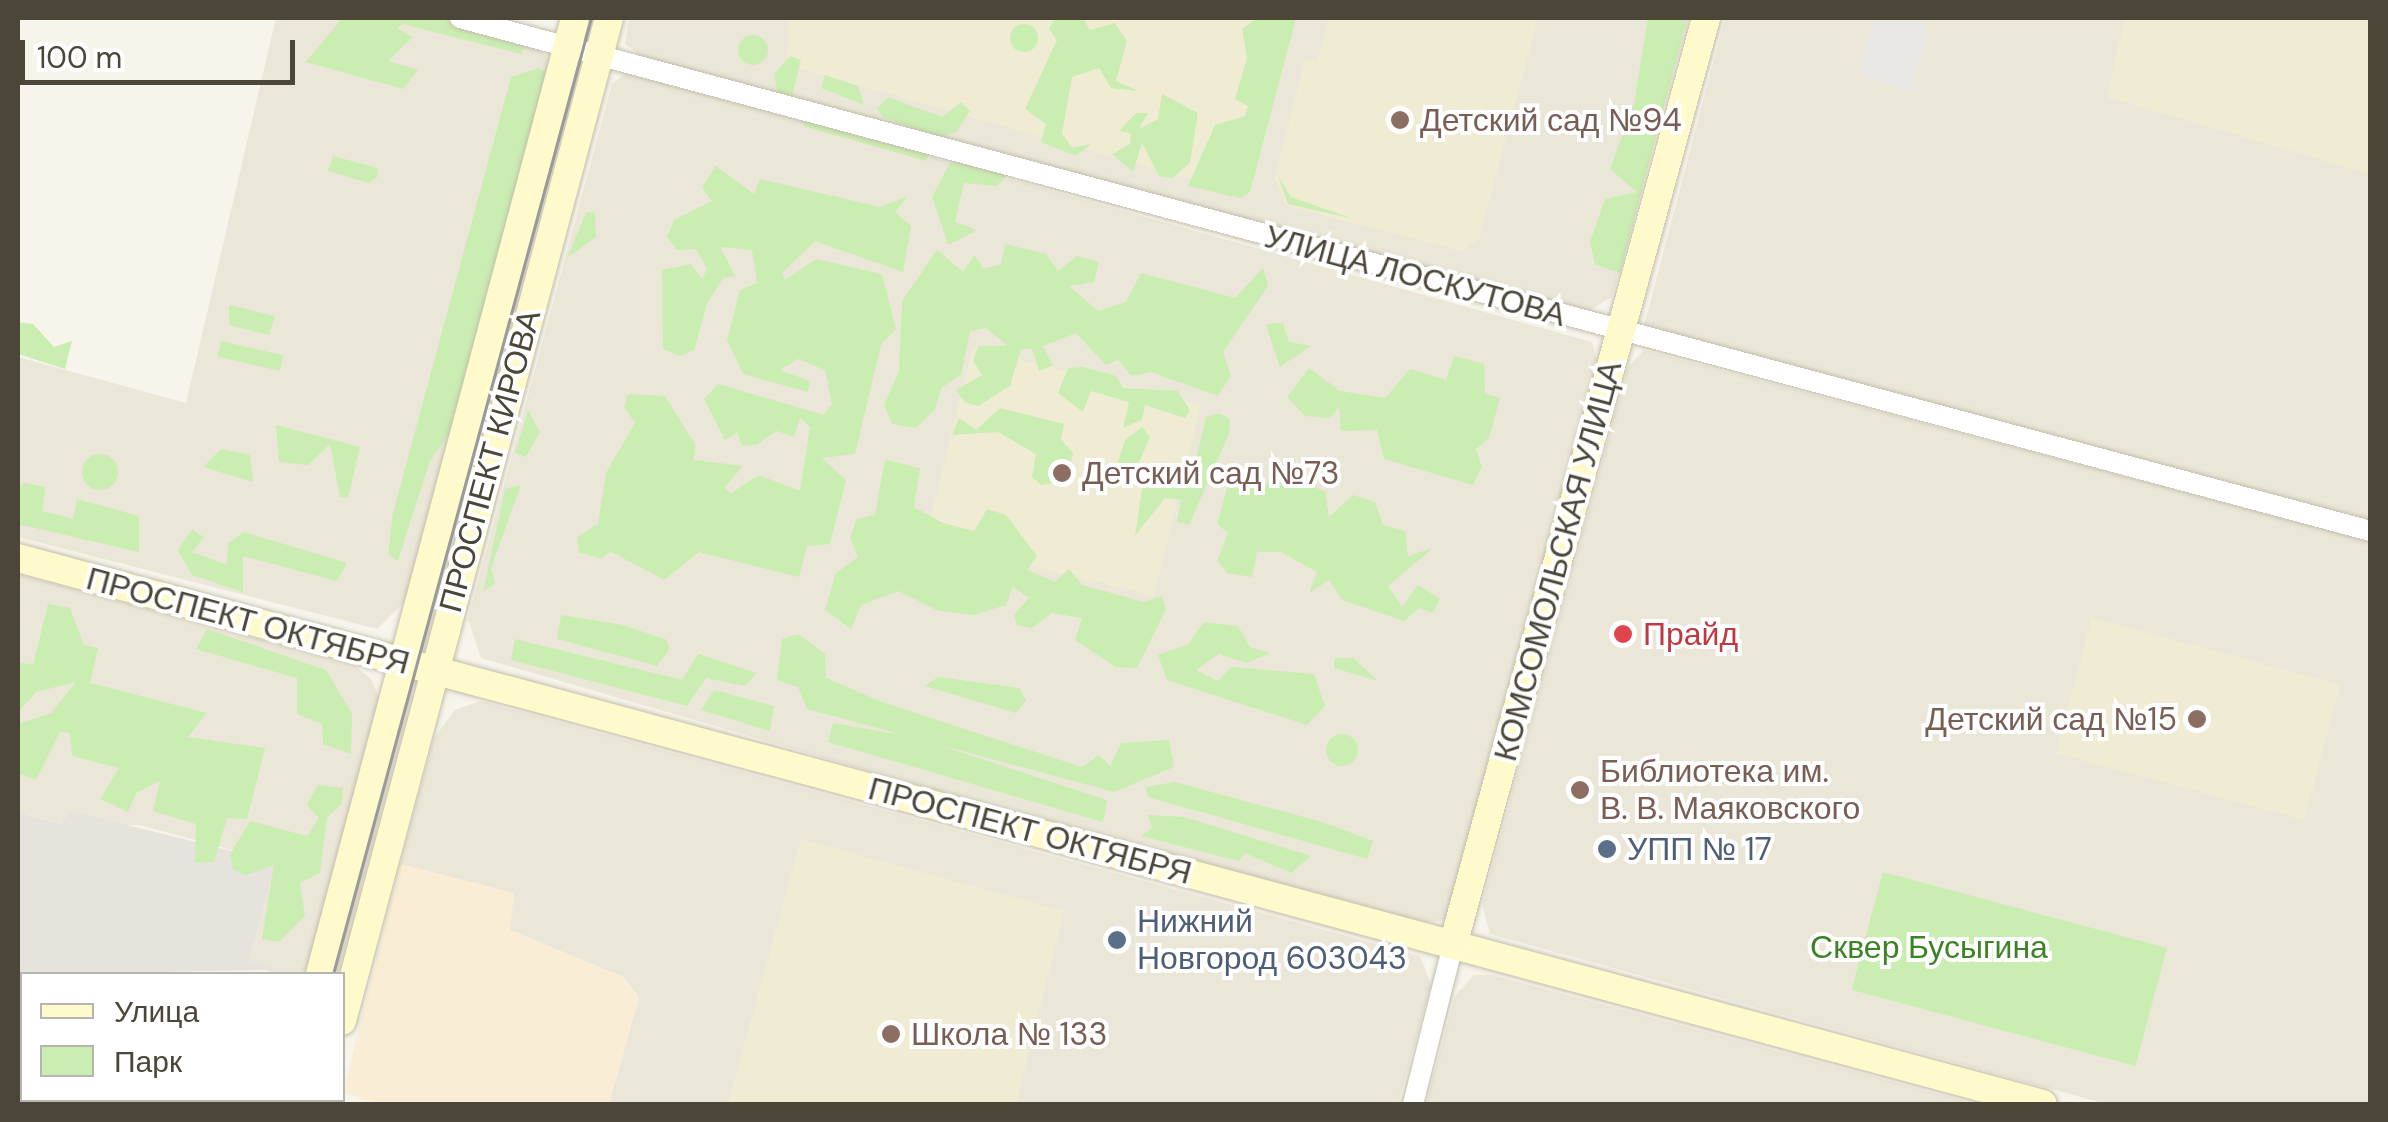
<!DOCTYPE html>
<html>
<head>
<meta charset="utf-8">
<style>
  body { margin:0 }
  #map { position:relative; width:2388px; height:1122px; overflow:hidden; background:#f6f4eb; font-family:"DM Sans",sans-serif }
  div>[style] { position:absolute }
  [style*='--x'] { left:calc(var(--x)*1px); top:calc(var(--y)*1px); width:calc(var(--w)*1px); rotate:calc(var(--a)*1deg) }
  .residential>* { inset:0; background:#ebe7d8 }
  .commercial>* { inset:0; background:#f9eed5 }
  .industrial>* { inset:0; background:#e6e3dc }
  .education>* { inset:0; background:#f0ecd4; transform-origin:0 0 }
  .green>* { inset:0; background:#caedb1; transform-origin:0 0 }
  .round { border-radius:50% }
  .parking>* { inset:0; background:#e8e6e2 }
  .roads { filter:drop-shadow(0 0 2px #c3beac) drop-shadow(0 0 2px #c3beac) }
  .street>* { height:20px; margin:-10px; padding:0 10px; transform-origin:10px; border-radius:10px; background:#fff }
  .secondary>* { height:28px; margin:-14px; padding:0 14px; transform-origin:14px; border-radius:14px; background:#fffacc }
  .tram>* { height:2.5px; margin:-1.25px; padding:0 1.25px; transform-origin:1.25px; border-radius:1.25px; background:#9a9a9a }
  .dots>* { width:28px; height:28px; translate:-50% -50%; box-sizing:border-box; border:5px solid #fff; border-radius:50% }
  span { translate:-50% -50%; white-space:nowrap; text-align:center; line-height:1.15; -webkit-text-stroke:8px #fff; paint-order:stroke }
  .education-label { font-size:32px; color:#785e54 }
  .left { translate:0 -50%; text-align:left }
  .right { translate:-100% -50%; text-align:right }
  .street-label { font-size:32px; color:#4b4638 }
  .health-label { font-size:32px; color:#be3a42 }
  .service-label { font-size:32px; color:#4e5e75 }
  .park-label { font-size:32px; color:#3c8325 }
  .frame { position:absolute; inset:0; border:20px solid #4b4638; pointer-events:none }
  .legend { position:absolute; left:20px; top:972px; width:325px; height:130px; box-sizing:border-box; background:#fff; border:2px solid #b7b5af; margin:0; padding:12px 18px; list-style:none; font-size:30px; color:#4b4638 }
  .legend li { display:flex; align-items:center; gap:20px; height:50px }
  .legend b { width:50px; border:2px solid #b7b5af }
  .scale { position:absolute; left:20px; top:40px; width:275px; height:45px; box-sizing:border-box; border:5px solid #4b4638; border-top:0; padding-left:12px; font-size:30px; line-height:35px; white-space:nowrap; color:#4b4638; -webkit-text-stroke:8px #fff; paint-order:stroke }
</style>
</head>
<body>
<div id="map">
  <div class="residential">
    <div style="clip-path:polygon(276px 18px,425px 18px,534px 46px,550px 59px,410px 596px,377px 629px,18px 537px,18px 357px,186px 403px)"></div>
    <div style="clip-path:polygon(629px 18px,1689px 18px,1612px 297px,1586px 312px,643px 57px,625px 44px)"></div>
    <div style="clip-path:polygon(1725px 18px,2370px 18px,2370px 529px,1644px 326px)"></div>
    <div style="clip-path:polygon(627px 72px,1592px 342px,1598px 364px,1447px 920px,1400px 925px,481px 658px,468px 619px,612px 84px)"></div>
    <div style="clip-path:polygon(1644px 350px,2370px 541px,2370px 1104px,2106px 1104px,1490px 934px,1482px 904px,1628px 367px)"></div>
    <div style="clip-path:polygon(18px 574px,354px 665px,371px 679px,380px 699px,312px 974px,274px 974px,250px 961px,276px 862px,140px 825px,62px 824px,18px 812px)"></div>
    <div style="clip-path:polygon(481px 701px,1420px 956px,1431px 985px,1398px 1104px,609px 1104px,639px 997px,623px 977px,510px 930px,513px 893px,400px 864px,434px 738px,455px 710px)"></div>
    <div style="clip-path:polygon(1474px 975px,1492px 975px,1976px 1104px,1426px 1104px,1455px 996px)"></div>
  </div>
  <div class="commercial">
    <div style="clip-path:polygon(400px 864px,514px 893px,510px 930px,622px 977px,639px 997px,609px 1104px,382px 1104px,343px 1093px)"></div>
  </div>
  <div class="industrial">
    <div style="clip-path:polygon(71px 811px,276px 862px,250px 960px,275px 970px,22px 974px,22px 1100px,240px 1104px,18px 1104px,18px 812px,61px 824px)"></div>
  </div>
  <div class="education">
    <div style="clip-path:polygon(789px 18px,1276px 18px,1241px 193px,787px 65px)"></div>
    <div style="clip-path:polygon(1329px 18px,1538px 18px,1479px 239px,1461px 251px,1286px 205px,1275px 178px,1305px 59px,1317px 62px)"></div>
    <div style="clip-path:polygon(2125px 18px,2370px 18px,2370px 174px,2107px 97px)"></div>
    <div style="left:973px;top:348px;width:235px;height:197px;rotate:14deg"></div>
    <div style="left:2092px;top:618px;width:257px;height:140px;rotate:15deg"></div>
    <div style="clip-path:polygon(801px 839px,1064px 911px,1016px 1104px,728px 1104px)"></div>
  </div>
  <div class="green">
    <div style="clip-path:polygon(342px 18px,440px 18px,527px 42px,521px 54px,403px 24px,397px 28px,413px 37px,388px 61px,418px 70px,403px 89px,306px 62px)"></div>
    <div style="clip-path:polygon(1055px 18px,1083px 18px,1090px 30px,1115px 23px,1127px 41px,1116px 81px,1139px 91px,1111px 88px,1099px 68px,1072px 77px,1062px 134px,1072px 148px,1091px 144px,1076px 156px,1041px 142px,1046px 124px,1025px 109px,1057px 40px,1049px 29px)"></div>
    <div style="clip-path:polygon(1257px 18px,1296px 18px,1250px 192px,1240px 198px,1188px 186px,1215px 125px,1245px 116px,1248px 106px,1235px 99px,1247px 58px,1242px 29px)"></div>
    <div style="clip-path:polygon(1648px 18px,1687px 18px,1620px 273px,1595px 264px,1590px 242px,1605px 199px,1637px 192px,1610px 169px,1634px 104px)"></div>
    <div class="round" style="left:1010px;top:24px;width:28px;height:28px"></div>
    <div class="round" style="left:738px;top:35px;width:30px;height:30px"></div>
    <div style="clip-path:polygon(790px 56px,801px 60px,792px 96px,778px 94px,774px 74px)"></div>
    <div style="clip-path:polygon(538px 68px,553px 74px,452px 429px,429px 463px,398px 561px,388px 555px,393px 513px,511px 77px)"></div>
    <div style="clip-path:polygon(825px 75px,858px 86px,864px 105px,821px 88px)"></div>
    <div style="clip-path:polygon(1162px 94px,1198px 113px,1190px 163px,1172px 178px,1159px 176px,1142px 143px,1133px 172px,1112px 154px,1130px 144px,1131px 133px,1119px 131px,1136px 113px,1148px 113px,1139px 129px,1158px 119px)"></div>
    <div style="clip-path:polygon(888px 97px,942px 117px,961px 102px,970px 111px,956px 132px,938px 137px,883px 117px,877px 109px)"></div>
    <div style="clip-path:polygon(806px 116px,930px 153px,926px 161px,803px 126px)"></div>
    <div style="clip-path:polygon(333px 156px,377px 168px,378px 176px,369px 183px,328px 171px)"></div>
    <div style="clip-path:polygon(966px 158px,1009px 173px,997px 186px,964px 183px,955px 222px,977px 230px,948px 245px,932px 197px,950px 163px)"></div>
    <div style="clip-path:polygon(716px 166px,754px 194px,760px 179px,880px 207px,908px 196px,895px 212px,911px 226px,903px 272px,815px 241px,782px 273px,785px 280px,816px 259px,882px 274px,896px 329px,881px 345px,855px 454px,822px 458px,846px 480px,830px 544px,807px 546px,799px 577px,699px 552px,664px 580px,610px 551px,602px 559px,579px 552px,577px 537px,598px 524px,606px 473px,635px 423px,624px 407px,628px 394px,665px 396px,695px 444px,694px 460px,743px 466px,724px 488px,731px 493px,759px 475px,800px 491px,810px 427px,800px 418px,794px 437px,777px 431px,756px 445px,742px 446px,737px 432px,725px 440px,704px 399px,718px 384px,824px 415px,832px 404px,825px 370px,798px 359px,780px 370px,810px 381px,808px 392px,743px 374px,727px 340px,740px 290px,757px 283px,752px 250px,720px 247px,735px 276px,723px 278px,707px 304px,694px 350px,680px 356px,663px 349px,662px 270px,691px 264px,702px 279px,707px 269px,696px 249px,677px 250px,667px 237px,674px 220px,712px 201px,702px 187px)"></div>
    <div style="clip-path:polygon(1278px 176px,1291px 197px,1354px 219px,1288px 204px)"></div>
    <div style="clip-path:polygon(595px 212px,596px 237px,567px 258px,586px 213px)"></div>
    <div style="clip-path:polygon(1005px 244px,1046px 254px,1058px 271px,1077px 256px,1099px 262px,1094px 282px,1069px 286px,1098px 311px,1126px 302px,1141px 273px,1235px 298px,1263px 268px,1268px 286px,1223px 352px,1231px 375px,1218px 396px,1151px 372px,1131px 376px,1118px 359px,1106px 365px,1076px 333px,1043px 346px,1053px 365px,1039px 371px,1032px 349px,1021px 349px,1010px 386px,978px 406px,964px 402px,956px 390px,982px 375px,973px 361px,978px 346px,1008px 346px,986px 328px,970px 331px,961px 375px,942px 387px,935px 409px,916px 428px,892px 424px,884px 405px,899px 371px,902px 301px,937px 250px,963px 272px,974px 255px,983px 268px,1001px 265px)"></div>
    <div style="clip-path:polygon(229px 305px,275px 316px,269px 335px,229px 325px)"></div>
    <div style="clip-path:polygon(18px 322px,33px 324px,54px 347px,72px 341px,65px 369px,18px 354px)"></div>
    <div style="clip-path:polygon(1283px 323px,1289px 342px,1311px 346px,1280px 367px,1266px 324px)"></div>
    <div style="left:221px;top:341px;width:64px;height:16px;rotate:13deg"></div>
    <div style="clip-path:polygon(1454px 356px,1484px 364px,1485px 393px,1500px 398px,1489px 438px,1476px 449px,1482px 467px,1473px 485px,1384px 459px,1377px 430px,1341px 431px,1339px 407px,1330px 418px,1305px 416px,1287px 397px,1309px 368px,1340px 391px,1385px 398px,1410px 369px,1446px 380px)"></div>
    <div style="clip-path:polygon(1083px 367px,1116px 376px,1123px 388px,1178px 391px,1190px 411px,1185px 418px,1145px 405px,1142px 420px,1123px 428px,1129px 402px,1091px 391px,1083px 412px,1058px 393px,1068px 368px)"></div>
    <div style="clip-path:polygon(1000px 408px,1064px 424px,1061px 439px,1073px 453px,1066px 481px,1041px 485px,1032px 477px,1036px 454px,998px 432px,952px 435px,959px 418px,976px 430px)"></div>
    <div style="clip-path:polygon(528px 410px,540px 432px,526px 457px,515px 453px)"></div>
    <div style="clip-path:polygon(1219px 413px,1230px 419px,1229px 434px,1189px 525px,1177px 522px,1181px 500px,1165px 498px,1135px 536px,1142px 489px,1175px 463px,1195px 464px,1206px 417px)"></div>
    <div style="clip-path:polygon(276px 425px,360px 447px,348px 498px,340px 497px,330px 444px,308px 465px,279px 462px)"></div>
    <div style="clip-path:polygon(1142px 427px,1150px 437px,1132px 479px,1122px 481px,1114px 474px,1125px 440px)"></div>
    <div style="clip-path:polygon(221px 449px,250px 455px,253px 482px,203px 467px)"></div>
    <div class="round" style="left:82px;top:454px;width:36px;height:36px"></div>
    <div style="clip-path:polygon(885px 460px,920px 468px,914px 507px,943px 523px,974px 531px,987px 509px,1006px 515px,1037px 556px,1027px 570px,1055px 582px,1069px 569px,1082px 585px,1144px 602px,1162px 596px,1166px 609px,1137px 668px,1116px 667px,1075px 640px,1082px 618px,1052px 613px,1032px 628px,1017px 625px,1014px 615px,1029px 598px,1013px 587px,1006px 605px,974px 615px,939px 611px,899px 591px,861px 605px,851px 629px,825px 610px,836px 573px,858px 557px,850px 538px,857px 519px,875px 515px)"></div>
    <div style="clip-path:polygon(1272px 473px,1325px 491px,1329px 517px,1353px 495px,1375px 502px,1383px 525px,1405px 531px,1408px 556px,1433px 548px,1388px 586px,1402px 607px,1418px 585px,1440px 599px,1433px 613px,1419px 608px,1404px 621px,1342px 600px,1329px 580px,1309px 593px,1317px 572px,1281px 552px,1257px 552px,1252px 577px,1227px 573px,1217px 561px,1228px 533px,1217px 524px,1228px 485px,1256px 479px,1263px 491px)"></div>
    <div style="clip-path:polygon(25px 483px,45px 487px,42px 511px,73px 519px,77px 499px,139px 516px,139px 552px,18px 524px,18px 487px)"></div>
    <div style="clip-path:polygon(521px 485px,491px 568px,495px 583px,483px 592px,505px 489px)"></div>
    <div style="clip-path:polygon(192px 529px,204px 537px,192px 552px,227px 565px,228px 543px,244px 532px,347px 563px,337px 581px,243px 556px,243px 592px,192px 575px,178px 550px)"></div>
    <div style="clip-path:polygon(48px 604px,70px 608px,84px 645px,98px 648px,90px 683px,207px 713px,188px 737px,265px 748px,247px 819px,227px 818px,214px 862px,195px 863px,196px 824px,153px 811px,160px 781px,136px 793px,128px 812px,100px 799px,119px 768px,72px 756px,70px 733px,60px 732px,36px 780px,18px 773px,18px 724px,51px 713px,76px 682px,36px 692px,18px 712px,18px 662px,33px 665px)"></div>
    <div style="clip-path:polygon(561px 615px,623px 625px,667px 640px,669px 650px,657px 666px,557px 639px)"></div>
    <div style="clip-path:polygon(1204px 622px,1238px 626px,1250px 647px,1270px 653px,1247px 663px,1219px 654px,1196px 670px,1218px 681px,1231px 667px,1314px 674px,1325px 706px,1307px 725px,1167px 680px,1158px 655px,1188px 644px)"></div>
    <div style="clip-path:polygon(207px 629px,326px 670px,352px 714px,351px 754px,323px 744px,322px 724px,297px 714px,297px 678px,196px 649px)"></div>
    <div style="clip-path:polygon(798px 634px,825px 654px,826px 678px,882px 702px,1082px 767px,1099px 755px,1110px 766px,1121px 743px,1169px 740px,1174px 767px,1114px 792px,936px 744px,1107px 800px,1103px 822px,828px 742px,833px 723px,903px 735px,807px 709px,798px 687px,777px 680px,782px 639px)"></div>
    <div style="clip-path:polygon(515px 639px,682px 680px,698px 654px,757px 673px,745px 686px,706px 678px,687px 706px,511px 660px)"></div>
    <div style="clip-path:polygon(1335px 658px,1353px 658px,1378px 681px,1334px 668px)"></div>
    <div style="clip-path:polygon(938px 677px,1020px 688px,1026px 701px,1016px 713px,925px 686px)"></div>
    <div style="clip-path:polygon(714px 690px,774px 706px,770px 731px,701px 710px)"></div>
    <div class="round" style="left:1326px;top:734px;width:32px;height:32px"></div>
    <div style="clip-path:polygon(1175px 782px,1322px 822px,1373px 841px,1367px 859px,1148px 797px,1146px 787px)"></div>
    <div style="clip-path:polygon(318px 785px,343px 788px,342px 804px,327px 817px,320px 873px,300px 883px,305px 916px,279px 942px,262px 939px,274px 865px,246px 875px,233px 870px,230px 854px,250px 821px,307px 836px,319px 818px,307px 805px)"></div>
    <div style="clip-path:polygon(1148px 815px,1184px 817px,1311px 856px,1291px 873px,1245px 853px,1239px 861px,1141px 836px,1152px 828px)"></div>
    <div style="left:1883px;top:872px;width:294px;height:122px;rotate:15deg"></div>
  </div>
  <div class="parking">
    <div style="clip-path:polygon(1874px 18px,1921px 20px,1928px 34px,1911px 91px,1859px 75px)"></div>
  </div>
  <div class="roads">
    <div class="street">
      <div style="--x:460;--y:18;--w:1978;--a:15.03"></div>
      <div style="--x:1413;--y:1104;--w:164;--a:-75.9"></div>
    </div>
    <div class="secondary">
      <div style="--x:18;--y:558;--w:2097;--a:15.09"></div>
      <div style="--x:1453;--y:945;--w:961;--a:-74.73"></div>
      <div style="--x:320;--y:974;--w:989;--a:-75.06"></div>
      <div style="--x:342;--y:1021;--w:1038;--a:-75.09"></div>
      <div style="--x:285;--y:1104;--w:4;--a:-76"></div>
      <div style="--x:320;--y:1104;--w:4;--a:-63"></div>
    </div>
  </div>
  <div class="tram">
    <div style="--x:333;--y:974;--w:990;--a:-74.9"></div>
    <div style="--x:298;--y:1104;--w:4;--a:-63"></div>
  </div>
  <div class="dots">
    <div style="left:1400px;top:120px;background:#8d6e63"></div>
    <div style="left:1062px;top:473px;background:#8d6e63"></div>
    <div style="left:1623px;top:634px;background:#e0444e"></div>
    <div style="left:2197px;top:719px;background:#8d6e63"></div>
    <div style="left:1580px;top:790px;background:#8d6e63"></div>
    <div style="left:1607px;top:849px;background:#5c6f8a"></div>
    <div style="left:1117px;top:940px;background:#5c6f8a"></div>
    <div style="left:891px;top:1034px;background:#8d6e63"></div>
  </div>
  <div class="education-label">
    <span class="left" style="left:1420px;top:120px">Детский сад №94</span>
    <span class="left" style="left:1082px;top:473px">Детский сад №73</span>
    <span class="right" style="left:2177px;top:719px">Детский сад №15</span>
    <span class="left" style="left:1600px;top:790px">Библиотека им.<br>В. В. Маяковского</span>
    <span class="left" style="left:911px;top:1034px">Школа № 133</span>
  </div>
  <div class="street-label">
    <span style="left:1415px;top:276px;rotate:15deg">УЛИЦА ЛОСКУТОВА</span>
    <span style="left:490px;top:461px;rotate:-75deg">ПРОСПЕКТ КИРОВА</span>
    <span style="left:1558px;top:561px;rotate:-75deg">КОМСОМОЛЬСКАЯ УЛИЦА</span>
    <span style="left:248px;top:621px;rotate:15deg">ПРОСПЕКТ ОКТЯБРЯ</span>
    <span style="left:1030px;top:831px;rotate:15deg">ПРОСПЕКТ ОКТЯБРЯ</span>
  </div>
  <div class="health-label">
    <span class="left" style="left:1643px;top:634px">Прайд</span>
  </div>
  <div class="service-label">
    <span class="left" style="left:1627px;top:849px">УПП № 17</span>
    <span class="left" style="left:1137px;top:940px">Нижний<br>Новгород 603043</span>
  </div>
  <div class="park-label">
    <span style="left:1929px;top:947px">Сквер Бусыгина</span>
  </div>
  <div class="frame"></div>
  <ul class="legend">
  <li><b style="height:12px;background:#fffacc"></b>Улица</li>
  <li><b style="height:28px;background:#caedb1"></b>Парк</li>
  </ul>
  <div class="scale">100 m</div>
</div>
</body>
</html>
